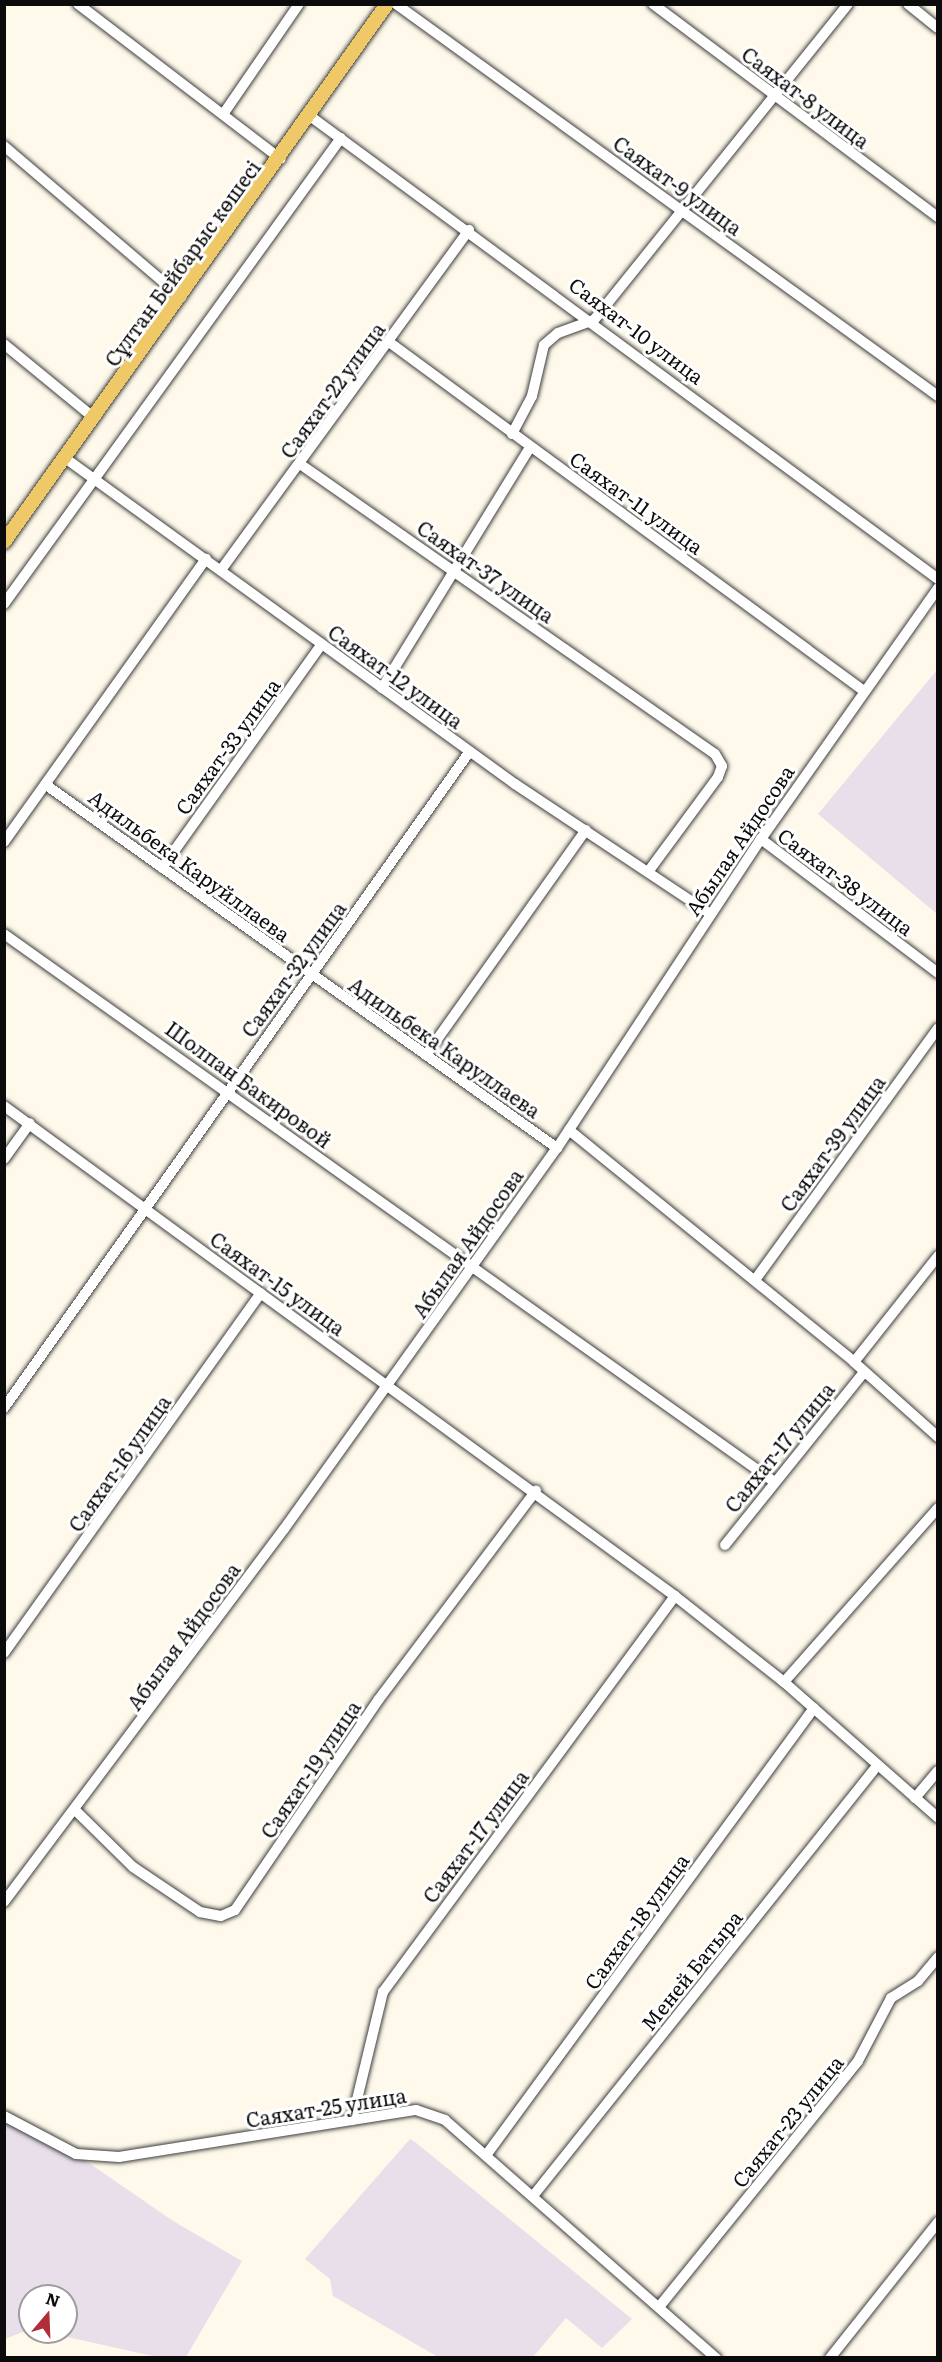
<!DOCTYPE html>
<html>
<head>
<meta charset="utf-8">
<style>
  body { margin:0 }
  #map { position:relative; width:942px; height:2362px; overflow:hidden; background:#fef9ea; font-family:Literata,serif }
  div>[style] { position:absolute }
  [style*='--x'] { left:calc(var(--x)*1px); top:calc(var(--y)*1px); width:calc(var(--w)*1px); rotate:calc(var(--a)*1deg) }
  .industrial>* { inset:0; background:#e8dfea }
  .roads { filter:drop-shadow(0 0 2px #3e3e3e) drop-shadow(0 0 2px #3e3e3e) }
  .minor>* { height:10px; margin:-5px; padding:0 5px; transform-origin:5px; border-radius:5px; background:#fff }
  .major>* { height:14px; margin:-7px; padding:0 7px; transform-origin:7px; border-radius:7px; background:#efc868 }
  span { translate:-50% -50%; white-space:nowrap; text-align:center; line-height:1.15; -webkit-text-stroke:6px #fff; paint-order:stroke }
  .street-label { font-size:20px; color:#0b0b0b }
  .frame { position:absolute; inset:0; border:6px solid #0b0b0b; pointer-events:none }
  .north { position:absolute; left:18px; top:2284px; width:60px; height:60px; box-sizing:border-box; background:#fff; border:2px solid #9d9d9d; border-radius:50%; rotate:19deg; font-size:16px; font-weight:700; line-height:24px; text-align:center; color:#0b0b0b }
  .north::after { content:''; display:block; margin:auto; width:21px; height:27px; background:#b12d3a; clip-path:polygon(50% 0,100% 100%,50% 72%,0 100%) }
</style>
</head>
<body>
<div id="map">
  <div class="industrial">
    <div style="clip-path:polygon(937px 670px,937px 914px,818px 814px)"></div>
    <div style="clip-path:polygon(4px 2120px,76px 2154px,173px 2221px,242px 2261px,186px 2357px,157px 2357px,45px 2332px,66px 2332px,66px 2296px,30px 2296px,30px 2329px,5px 2339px)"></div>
    <div style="clip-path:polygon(410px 2139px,415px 2142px,632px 2319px,602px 2348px,566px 2318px,533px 2357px,438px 2357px,333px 2296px,330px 2279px,305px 2259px)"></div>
  </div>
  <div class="roads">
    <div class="minor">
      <div style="--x:78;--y:4;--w:255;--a:37.4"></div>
      <div style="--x:396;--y:4;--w:669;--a:35.88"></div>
      <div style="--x:653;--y:4;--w:356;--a:36.8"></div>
      <div style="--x:908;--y:4;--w:38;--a:39"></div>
      <div style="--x:224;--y:113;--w:132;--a:-55.5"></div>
      <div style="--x:310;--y:116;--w:780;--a:36.4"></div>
      <div style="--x:4;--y:146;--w:233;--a:40.5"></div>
      <div style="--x:389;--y:342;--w:589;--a:36.31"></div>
      <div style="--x:4;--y:344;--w:117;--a:39.4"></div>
      <div style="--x:512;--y:434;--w:43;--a:-62.2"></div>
      <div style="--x:532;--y:396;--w:52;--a:-76.8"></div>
      <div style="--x:544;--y:345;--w:18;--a:-41"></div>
      <div style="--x:558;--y:333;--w:38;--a:-20"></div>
      <div style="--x:594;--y:320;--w:405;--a:-51.2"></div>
      <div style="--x:65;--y:458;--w:556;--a:35.92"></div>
      <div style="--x:515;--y:784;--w:235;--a:33.6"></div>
      <div style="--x:300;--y:464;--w:506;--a:34.95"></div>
      <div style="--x:715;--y:754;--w:14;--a:60"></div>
      <div style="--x:722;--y:766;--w:12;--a:110"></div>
      <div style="--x:718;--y:777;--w:118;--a:126.4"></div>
      <div style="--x:221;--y:570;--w:421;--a:-53.9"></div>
      <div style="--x:4;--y:604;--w:575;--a:-54.13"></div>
      <div style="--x:382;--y:688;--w:283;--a:-58.4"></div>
      <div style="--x:46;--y:785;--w:627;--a:35.39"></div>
      <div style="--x:761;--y:839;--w:222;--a:37.1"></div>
      <div style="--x:4;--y:842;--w:348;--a:-54.5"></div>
      <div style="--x:162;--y:868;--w:275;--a:-54.5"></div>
      <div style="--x:4;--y:934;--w:944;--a:35.42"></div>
      <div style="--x:426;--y:1055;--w:276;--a:-54.6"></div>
      <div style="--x:4;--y:1106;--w:831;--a:36.14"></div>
      <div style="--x:675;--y:1596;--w:139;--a:38.3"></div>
      <div style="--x:784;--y:1682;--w:205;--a:41.4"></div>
      <div style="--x:569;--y:1130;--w:367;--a:39.1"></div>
      <div style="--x:4;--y:1159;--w:44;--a:-54.2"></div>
      <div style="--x:938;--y:1256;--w:135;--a:128.4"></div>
      <div style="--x:854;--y:1362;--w:113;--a:41.8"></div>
      <div style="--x:755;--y:1280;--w:311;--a:-54"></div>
      <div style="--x:4;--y:1408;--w:805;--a:-54.65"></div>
      <div style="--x:725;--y:1545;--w:222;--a:-51.2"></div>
      <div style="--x:4;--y:1653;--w:442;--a:-54.5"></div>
      <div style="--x:784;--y:1682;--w:232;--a:-48.5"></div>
      <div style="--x:915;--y:1798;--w:35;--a:-50"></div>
      <div style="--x:75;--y:1810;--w:81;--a:44.5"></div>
      <div style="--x:133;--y:1867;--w:81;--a:33.9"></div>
      <div style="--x:200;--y:1912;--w:21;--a:11"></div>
      <div style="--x:221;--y:1916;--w:15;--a:-23"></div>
      <div style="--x:235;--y:1910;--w:255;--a:-55.7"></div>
      <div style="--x:379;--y:1699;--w:261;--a:-53"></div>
      <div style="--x:4;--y:1902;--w:466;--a:-53.1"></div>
      <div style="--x:284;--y:1529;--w:469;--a:-54.4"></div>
      <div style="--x:557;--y:1148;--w:370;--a:-56.6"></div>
      <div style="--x:761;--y:839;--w:307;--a:-54.8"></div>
      <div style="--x:4;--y:2116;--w:81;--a:27.8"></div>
      <div style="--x:76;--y:2154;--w:43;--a:4"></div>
      <div style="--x:119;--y:2157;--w:301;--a:-9"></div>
      <div style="--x:416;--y:2110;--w:31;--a:19"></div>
      <div style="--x:445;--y:2120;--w:361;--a:41.3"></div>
      <div style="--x:352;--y:2120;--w:132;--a:-76.4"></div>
      <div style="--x:383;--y:1992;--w:492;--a:-53.6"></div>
      <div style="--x:487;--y:2154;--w:553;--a:-53.75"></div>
      <div style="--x:533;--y:2196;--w:551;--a:-51.34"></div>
      <div style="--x:659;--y:2307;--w:316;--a:-51"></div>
      <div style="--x:858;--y:2061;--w:71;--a:-62.4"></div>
      <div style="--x:891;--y:1998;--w:32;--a:-32"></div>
      <div style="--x:918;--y:1981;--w:31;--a:-50"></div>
      <div style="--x:830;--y:2358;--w:174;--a:-51.5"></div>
    </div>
    <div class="major">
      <div style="--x:4;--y:542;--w:660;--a:-54.55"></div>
    </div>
  </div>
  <div class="street-label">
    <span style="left:806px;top:97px;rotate:37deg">Саяхат-8 улица</span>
    <span style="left:678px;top:185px;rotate:36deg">Саяхат-9 улица</span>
    <span style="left:182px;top:263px;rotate:-54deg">Сұлтан Бейбарыс көшесі</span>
    <span style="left:637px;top:330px;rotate:37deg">Саяхат-10 улица</span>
    <span style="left:332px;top:390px;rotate:-54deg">Саяхат-22 улица</span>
    <span style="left:637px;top:502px;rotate:36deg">Саяхат-11 улица</span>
    <span style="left:486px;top:571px;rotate:35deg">Саяхат-37 улица</span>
    <span style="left:396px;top:676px;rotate:36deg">Саяхат-12 улица</span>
    <span style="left:227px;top:746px;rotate:-54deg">Саяхат-33 улица</span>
    <span style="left:739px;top:840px;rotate:-56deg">Абылая Айдосова</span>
    <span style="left:190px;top:865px;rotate:36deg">Адильбека Каруйллаева</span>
    <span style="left:846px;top:881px;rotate:37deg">Саяхат-38 улица</span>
    <span style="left:293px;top:969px;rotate:-54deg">Саяхат-32 улица</span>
    <span style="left:445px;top:1047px;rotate:35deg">Адильбека Каруллаева</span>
    <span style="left:249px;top:1084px;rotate:36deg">Шолпан Бакировой</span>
    <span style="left:832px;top:1143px;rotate:-54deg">Саяхат-39 улица</span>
    <span style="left:467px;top:1243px;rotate:-55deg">Абылая Айдосова</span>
    <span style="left:278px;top:1283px;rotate:36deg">Саяхат-15 улица</span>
    <span style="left:779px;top:1447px;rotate:-51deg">Саяхат-17 улица</span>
    <span style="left:119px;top:1463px;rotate:-55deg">Саяхат-16 улица</span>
    <span style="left:183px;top:1636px;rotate:-54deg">Абылая Айдосова</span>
    <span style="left:310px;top:1769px;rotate:-56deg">Саяхат-19 улица</span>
    <span style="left:475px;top:1836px;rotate:-53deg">Саяхат-17 улица</span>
    <span style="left:636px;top:1921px;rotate:-54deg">Саяхат-18 улица</span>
    <span style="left:691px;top:1970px;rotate:-51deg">Меней Батыра</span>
    <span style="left:326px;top:2107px;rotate:-9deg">Саяхат-25 улица</span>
    <span style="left:787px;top:2121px;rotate:-51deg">Саяхат-23 улица</span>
  </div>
  <div class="frame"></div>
  <div class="north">N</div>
</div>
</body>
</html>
